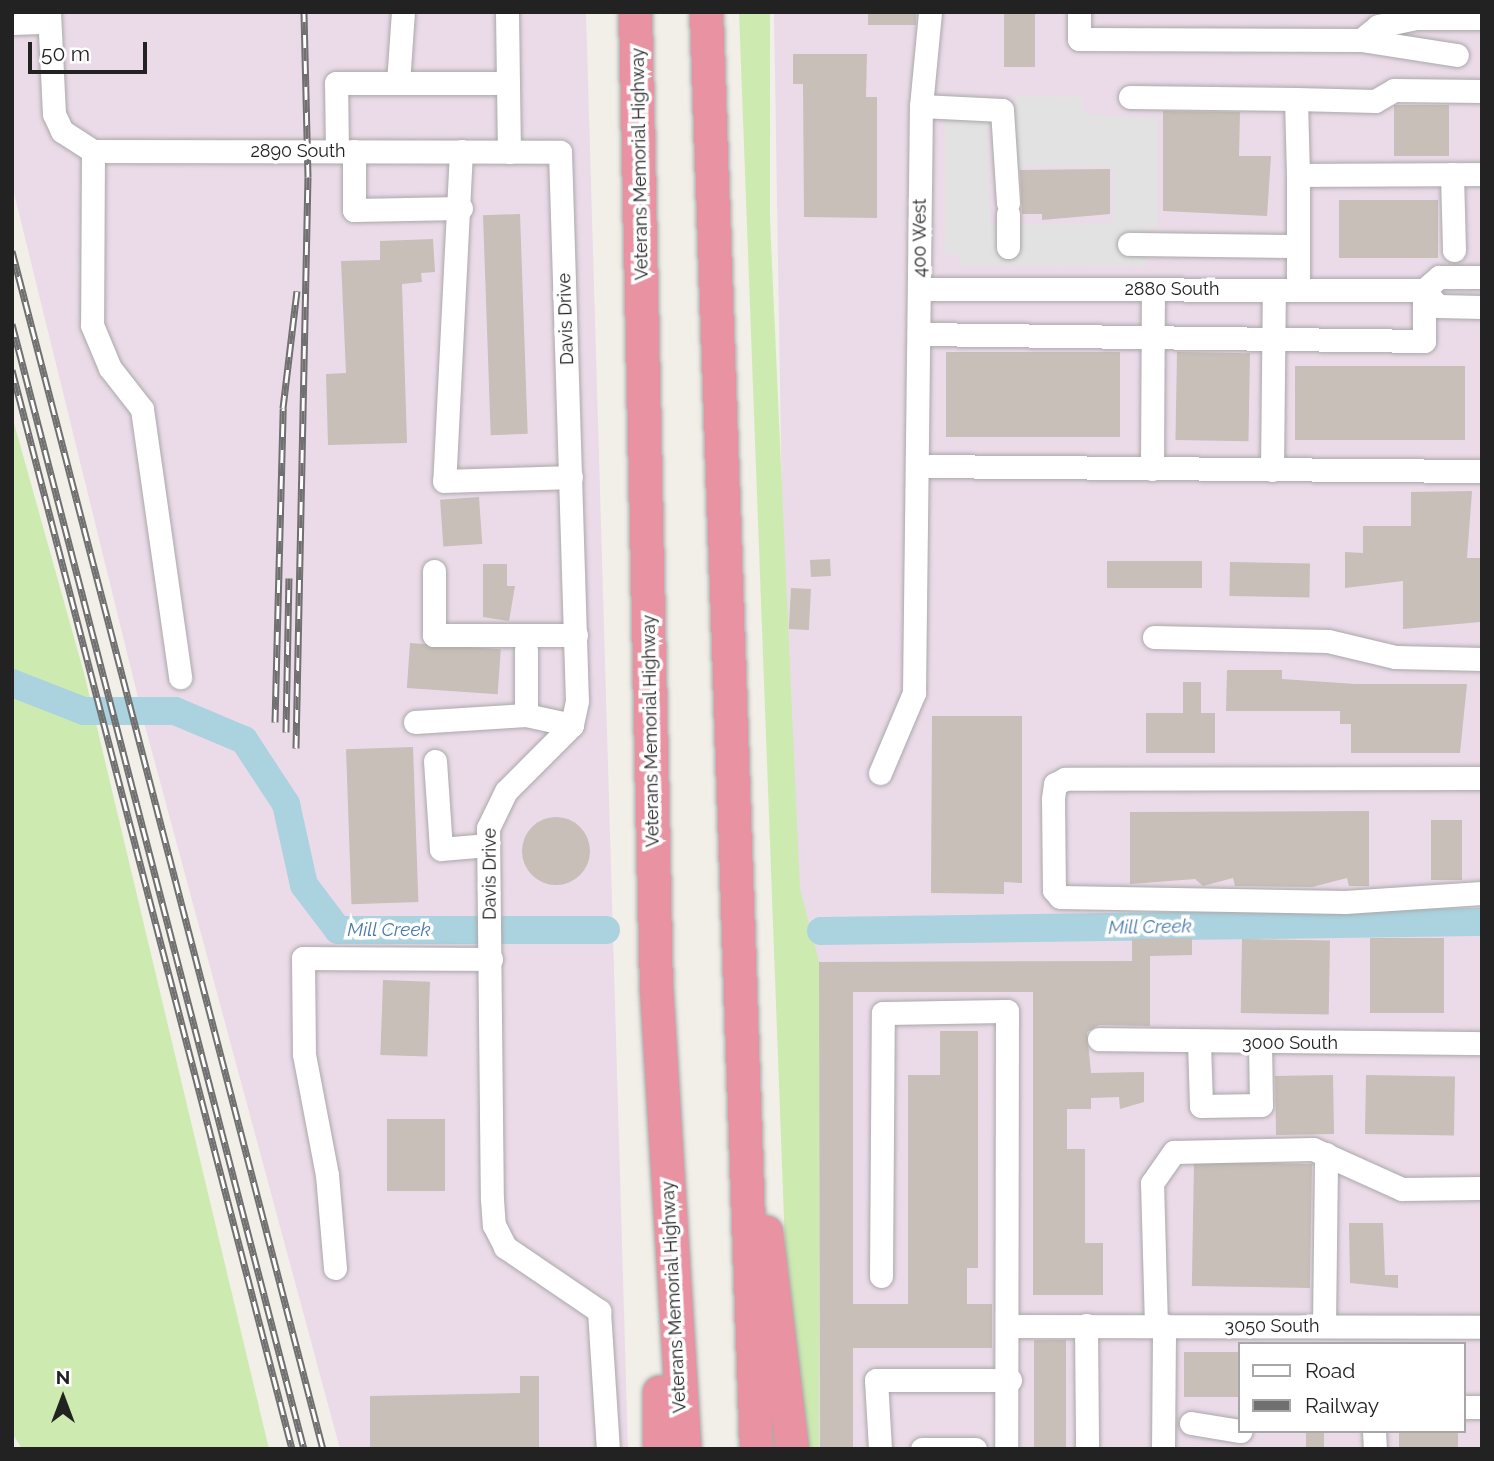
<!DOCTYPE html>
<html>
<head>
<meta charset="utf-8">
<style>
  body { margin:0 }
  #map { position:relative; width:1494px; height:1461px; overflow:hidden; background:#f2efe9; font-family:Raleway,sans-serif }
  div>[style] { position:absolute }
  [style*='--x'] { left:calc(var(--x)*1px); top:calc(var(--y)*1px); width:calc(var(--w)*1px); rotate:calc(var(--a)*1deg) }
  .industrial>* { inset:0; background:#ebdbe8 }
  .grass>* { inset:0; background:#cdebb0 }
  .parking>* { inset:0; background:#e2e2e2 }
  .river>* { height:28px; margin:-14px; padding:0 14px; transform-origin:14px; border-radius:14px; background:#aad3df }
  .building>* { inset:0; background:#c7bfb8; transform-origin:0 0 }
  .round { border-radius:50% }
  .roads { filter:drop-shadow(0 0 2px #a9a9a9) drop-shadow(0 0 2px #a9a9a9) }
  .minor>* { height:23px; margin:-11.5px; padding:0 11.5px; transform-origin:11.5px; border-radius:11.5px; background:#fff }
  .highway>* { height:33px; margin:-16.5px; padding:0 16.5px; transform-origin:16.5px; border-radius:16.5px; background:#e892a2 }
  .rail>* { height:7px; margin-top:-3.5px; transform-origin:0; background:repeating-linear-gradient(90deg,#fff 0 13px,#707070 0 26px); box-sizing:border-box; border-block:2px solid #707070 }
  span { translate:-50% -50%; white-space:nowrap; text-align:center; line-height:1.15; -webkit-text-stroke:7px #fff; paint-order:stroke }
  .street-label { font-size:18px; color:#222 }
  .water-label { font-size:19px; color:#4a7aab; font-style:italic }
  .frame { position:absolute; inset:0; border:14px solid #222; pointer-events:none }
  .legend { position:absolute; left:1238px; top:1342px; width:228px; height:91px; box-sizing:border-box; background:#fff; border:2px solid #a7a7a7; margin:0; padding:9px 12px; list-style:none; font-size:21px; color:#222 }
  .legend li { display:flex; align-items:center; gap:14px; height:35px }
  .legend b { width:35px; border:2px solid #a7a7a7 }
  .north { position:absolute; left:28px; top:1363px; width:70px; height:70px; -webkit-text-stroke:5px #fff; paint-order:stroke; rotate:0deg; font-size:19px; font-weight:700; line-height:28px; text-align:center; color:#222 }
  .north::after { content:''; display:block; margin:auto; width:24px; height:32px; background:#222; clip-path:polygon(50% 0,100% 100%,50% 72%,0 100%) }
  .scale { position:absolute; left:28px; top:42px; width:119px; height:32px; box-sizing:border-box; border:4px solid #222; border-top:0; padding-left:9px; font-size:21px; line-height:24px; white-space:nowrap; color:#222; -webkit-text-stroke:5px #fff; paint-order:stroke }
</style>
</head>
<body>
<div id="map">
  <div class="industrial">
    <div style="clip-path:polygon(12px 12px,586px 12px,628px 1449px,340px 1449px,145px 726px,12px 185px)"></div>
    <div style="clip-path:polygon(evenodd,774px 12px,1482px 12px,1482px 1449px,810px 1449px,789px 951px,774px 12px,1240px 1344px,1464px 1344px,1464px 1431px,1240px 1431px,1240px 1344px)"></div>
  </div>
  <div class="grass">
    <div style="clip-path:polygon(739px 12px,770px 12px,770px 219px,800px 889px,819px 961px,819px 1449px,803px 1449px,786px 1273px)"></div>
    <div style="clip-path:polygon(12px 416px,84px 673px,269px 1449px,22px 1449px,12px 1433px)"></div>
  </div>
  <div class="parking">
    <div style="clip-path:polygon(1016px 96px,1083px 97px,1084px 114px,1158px 118px,1158px 230px,1145px 229px,1146px 267px,959px 266px,959px 255px,945px 254px,945px 122px,988px 121px,990px 225px,1113px 223px,1113px 167px,1017px 167px)"></div>
  </div>
  <div class="river">
    <div style="--x:12;--y:683;--w:77;--a:21.3"></div>
    <div style="--x:84;--y:711;--w:91;--a:0"></div>
    <div style="--x:175;--y:711;--w:75;--a:22.8"></div>
    <div style="--x:244;--y:740;--w:77;--a:56.7"></div>
    <div style="--x:286;--y:804;--w:83;--a:77.5"></div>
    <div style="--x:304;--y:885;--w:56;--a:52.9"></div>
    <div style="--x:338;--y:930;--w:268;--a:0"></div>
    <div style="--x:821;--y:931;--w:658;--a:-0.78"></div>
  </div>
  <div class="building">
    <div style="left:868px;top:12px;width:48px;height:13px"></div>
    <div style="left:1004px;top:13px;width:31px;height:54px"></div>
    <div style="clip-path:polygon(793px 54px,867px 54px,866px 97px,877px 97px,877px 218px,804px 217px,803px 84px,793px 84px)"></div>
    <div style="left:1449px;top:105px;width:51px;height:55px;rotate:90deg"></div>
    <div style="clip-path:polygon(1163px 111px,1240px 112px,1239px 156px,1271px 156px,1267px 216px,1163px 211px)"></div>
    <div style="clip-path:polygon(1110px 169px,1110px 214px,1042px 220px,1042px 214px,1022px 214px,1020px 170px)"></div>
    <div style="left:1339px;top:200px;width:99px;height:58px"></div>
    <div style="left:520px;top:214px;width:220px;height:37px;rotate:88deg"></div>
    <div style="clip-path:polygon(433px 239px,435px 272px,421px 273px,422px 282px,402px 284px,407px 443px,328px 445px,326px 374px,346px 373px,341px 261px,380px 260px,380px 241px)"></div>
    <div style="left:946px;top:352px;width:174px;height:85px"></div>
    <div style="left:1177px;top:352px;width:73px;height:88px;rotate:1deg"></div>
    <div style="left:1295px;top:366px;width:170px;height:74px"></div>
    <div style="clip-path:polygon(1472px 491px,1467px 558px,1481px 558px,1480px 622px,1403px 629px,1403px 581px,1345px 588px,1345px 552px,1363px 553px,1363px 526px,1411px 526px,1411px 492px)"></div>
    <div style="left:479px;top:497px;width:47px;height:39px;rotate:86deg"></div>
    <div style="left:830px;top:559px;width:17px;height:20px;rotate:87deg"></div>
    <div style="left:1202px;top:561px;width:27px;height:95px;rotate:90deg"></div>
    <div style="left:1230px;top:562px;width:80px;height:34px;rotate:1deg"></div>
    <div style="clip-path:polygon(483px 564px,507px 564px,507px 586px,515px 586px,509px 621px,483px 617px)"></div>
    <div style="left:791px;top:588px;width:20px;height:41px;rotate:3deg"></div>
    <div style="left:410px;top:643px;width:91px;height:45px;rotate:4deg"></div>
    <div style="clip-path:polygon(1227px 670px,1282px 670px,1282px 679px,1355px 684px,1467px 684px,1460px 753px,1351px 753px,1351px 724px,1340px 724px,1340px 711px,1226px 711px)"></div>
    <div style="clip-path:polygon(1183px 682px,1201px 682px,1201px 713px,1215px 713px,1215px 753px,1146px 753px,1146px 713px,1183px 713px)"></div>
    <div style="clip-path:polygon(932px 716px,1022px 716px,1022px 883px,1004px 882px,1004px 894px,931px 893px)"></div>
    <div style="left:413px;top:747px;width:155px;height:67px;rotate:88deg"></div>
    <div style="clip-path:polygon(1369px 811px,1369px 886px,1349px 886px,1347px 878px,1312px 887px,1235px 886px,1233px 878px,1203px 886px,1195px 879px,1130px 884px,1130px 812px)"></div>
    <div class="round" style="left:522px;top:817px;width:68px;height:68px"></div>
    <div style="left:1462px;top:820px;width:60px;height:31px;rotate:90deg"></div>
    <div style="clip-path:polygon(1192px 938px,1192px 955px,1150px 956px,1150px 1026px,1099px 1025px,1087px 1032px,1091px 1073px,1144px 1072px,1144px 1102px,1120px 1109px,1119px 1097px,1091px 1098px,1091px 1109px,1067px 1109px,1067px 1149px,1085px 1149px,1085px 1243px,1103px 1243px,1103px 1295px,1033px 1295px,1033px 992px,853px 992px,853px 1304px,908px 1304px,908px 1075px,940px 1075px,940px 1031px,978px 1031px,978px 1268px,967px 1268px,967px 1304px,992px 1304px,992px 1348px,853px 1348px,853px 1449px,820px 1449px,819px 962px,1132px 961px,1132px 939px)"></div>
    <div style="left:1370px;top:938px;width:74px;height:75px"></div>
    <div style="left:1242px;top:939px;width:88px;height:74px;rotate:1deg"></div>
    <div style="left:383px;top:980px;width:47px;height:75px;rotate:2deg"></div>
    <div style="left:1333px;top:1075px;width:59px;height:58px;rotate:89deg"></div>
    <div style="left:1366px;top:1075px;width:89px;height:59px;rotate:1deg"></div>
    <div style="left:387px;top:1119px;width:58px;height:72px"></div>
    <div style="left:1312px;top:1164px;width:124px;height:118px;rotate:91deg"></div>
    <div style="clip-path:polygon(1349px 1223px,1383px 1223px,1385px 1275px,1398px 1275px,1398px 1288px,1350px 1283px)"></div>
    <div style="left:1034px;top:1340px;width:32px;height:109px"></div>
    <div style="left:1240px;top:1352px;width:45px;height:56px;rotate:90deg"></div>
    <div style="clip-path:polygon(520px 1376px,539px 1376px,539px 1449px,370px 1449px,370px 1396px,520px 1393px)"></div>
    <div style="left:1306px;top:1431px;width:18px;height:18px"></div>
    <div style="left:1399px;top:1431px;width:59px;height:18px"></div>
  </div>
  <div class="roads">
    <div class="minor">
      <div style="--x:49;--y:12;--w:102;--a:87.2"></div>
      <div style="--x:54;--y:114;--w:19;--a:65"></div>
      <div style="--x:62;--y:131;--w:37;--a:33"></div>
      <div style="--x:93;--y:151;--w:467;--a:0.1"></div>
      <div style="--x:560;--y:152;--w:549;--a:88.23"></div>
      <div style="--x:577;--y:701;--w:25;--a:102"></div>
      <div style="--x:572;--y:725;--w:93;--a:135"></div>
      <div style="--x:506;--y:791;--w:41;--a:115.9"></div>
      <div style="--x:488;--y:828;--w:371;--a:89.4"></div>
      <div style="--x:492;--y:1199;--w:26;--a:86"></div>
      <div style="--x:494;--y:1225;--w:25;--a:63"></div>
      <div style="--x:505;--y:1247;--w:114;--a:34.2"></div>
      <div style="--x:599;--y:1311;--w:138;--a:86.3"></div>
      <div style="--x:507;--y:12;--w:140;--a:89.2"></div>
      <div style="--x:1079;--y:12;--w:27;--a:90"></div>
      <div style="--x:1079;--y:39;--w:282;--a:0.2"></div>
      <div style="--x:1361;--y:40;--w:22;--a:-39"></div>
      <div style="--x:1378;--y:26;--w:40;--a:-12"></div>
      <div style="--x:1417;--y:18;--w:65;--a:0"></div>
      <div style="--x:12;--y:23;--w:37;--a:-2"></div>
      <div style="--x:1361;--y:40;--w:97;--a:8.9"></div>
      <div style="--x:398;--y:83;--w:110;--a:0"></div>
      <div style="--x:1130;--y:97;--w:166;--a:0.7"></div>
      <div style="--x:1296;--y:99;--w:76;--a:88.5"></div>
      <div style="--x:1296;--y:99;--w:79;--a:1.5"></div>
      <div style="--x:1375;--y:101;--w:22;--a:-30"></div>
      <div style="--x:1394;--y:90;--w:88;--a:0.7"></div>
      <div style="--x:921;--y:106;--w:81;--a:2.8"></div>
      <div style="--x:1002;--y:110;--w:93;--a:86.3"></div>
      <div style="--x:93;--y:151;--w:174;--a:90.3"></div>
      <div style="--x:92;--y:325;--w:47;--a:67.3"></div>
      <div style="--x:110;--y:368;--w:52;--a:52"></div>
      <div style="--x:142;--y:409;--w:271;--a:81.9"></div>
      <div style="--x:337;--y:151;--w:68;--a:-90.8"></div>
      <div style="--x:336;--y:83;--w:62;--a:0"></div>
      <div style="--x:398;--y:83;--w:71;--a:-86"></div>
      <div style="--x:354;--y:151;--w:59;--a:90"></div>
      <div style="--x:354;--y:210;--w:107;--a:-1.1"></div>
      <div style="--x:461;--y:151;--w:330;--a:92.9"></div>
      <div style="--x:444;--y:481;--w:127;--a:-1.8"></div>
      <div style="--x:1452;--y:174;--w:76;--a:88.5"></div>
      <div style="--x:1129;--y:244;--w:168;--a:0.7"></div>
      <div style="--x:1008;--y:247;--w:33;--a:-90"></div>
      <div style="--x:919;--y:289;--w:505;--a:0.11"></div>
      <div style="--x:1424;--y:290;--w:20;--a:-41"></div>
      <div style="--x:1439;--y:277;--w:43;--a:0"></div>
      <div style="--x:1298;--y:290;--w:115;--a:-90"></div>
      <div style="--x:1298;--y:175;--w:184;--a:-0.3"></div>
      <div style="--x:1424;--y:290;--w:21;--a:49"></div>
      <div style="--x:1438;--y:306;--w:44;--a:1.3"></div>
      <div style="--x:919;--y:334;--w:505;--a:0.79"></div>
      <div style="--x:1424;--y:341;--w:51;--a:-90"></div>
      <div style="--x:917;--y:466;--w:565;--a:0.51"></div>
      <div style="--x:1152;--y:469;--w:180;--a:-89.7"></div>
      <div style="--x:1272;--y:470;--w:180;--a:-89.4"></div>
      <div style="--x:434;--y:571;--w:64;--a:90"></div>
      <div style="--x:434;--y:635;--w:142;--a:0"></div>
      <div style="--x:1154;--y:637;--w:174;--a:1.3"></div>
      <div style="--x:1328;--y:641;--w:69;--a:13.4"></div>
      <div style="--x:1395;--y:657;--w:87;--a:1.3"></div>
      <div style="--x:526;--y:650;--w:65;--a:90"></div>
      <div style="--x:526;--y:715;--w:47;--a:12.3"></div>
      <div style="--x:415;--y:722;--w:111;--a:-3.6"></div>
      <div style="--x:435;--y:761;--w:88;--a:86.1"></div>
      <div style="--x:441;--y:849;--w:47;--a:-4.9"></div>
      <div style="--x:880;--y:773;--w:87;--a:-67"></div>
      <div style="--x:914;--y:693;--w:587;--a:-89.32"></div>
      <div style="--x:921;--y:106;--w:94;--a:-84.5"></div>
      <div style="--x:1482;--y:778;--w:417;--a:179.9"></div>
      <div style="--x:1065;--y:779;--w:11;--a:153"></div>
      <div style="--x:1055;--y:784;--w:15;--a:98"></div>
      <div style="--x:1053;--y:799;--w:91;--a:89.4"></div>
      <div style="--x:1054;--y:890;--w:9;--a:49"></div>
      <div style="--x:1060;--y:897;--w:285;--a:1"></div>
      <div style="--x:1345;--y:902;--w:137;--a:-3.8"></div>
      <div style="--x:1099;--y:1039;--w:383;--a:0.6"></div>
      <div style="--x:1199;--y:1042;--w:64;--a:88.2"></div>
      <div style="--x:1201;--y:1106;--w:60;--a:-1"></div>
      <div style="--x:1261;--y:1105;--w:62;--a:-90.9"></div>
      <div style="--x:335;--y:1268;--w:93;--a:-94.9"></div>
      <div style="--x:327;--y:1175;--w:123;--a:-100.8"></div>
      <div style="--x:304;--y:1054;--w:96;--a:-90.6"></div>
      <div style="--x:303;--y:958;--w:188;--a:0.3"></div>
      <div style="--x:881;--y:1276;--w:263;--a:-89.6"></div>
      <div style="--x:883;--y:1013;--w:124;--a:-0.9"></div>
      <div style="--x:1007;--y:1011;--w:438;--a:90.1"></div>
      <div style="--x:1086;--y:1325;--w:124;--a:89.5"></div>
      <div style="--x:1156;--y:1325;--w:142;--a:-91.6"></div>
      <div style="--x:1152;--y:1183;--w:38;--a:-55"></div>
      <div style="--x:1174;--y:1152;--w:139;--a:-1.2"></div>
      <div style="--x:1313;--y:1149;--w:98;--a:24.2"></div>
      <div style="--x:1402;--y:1189;--w:80;--a:-0.7"></div>
      <div style="--x:1010;--y:1326;--w:472;--a:0.1"></div>
      <div style="--x:1324;--y:1326;--w:172;--a:-89.3"></div>
      <div style="--x:1464;--y:1407;--w:18;--a:0"></div>
      <div style="--x:1191;--y:1423;--w:50;--a:9.3"></div>
      <div style="--x:1374;--y:1431;--w:18;--a:87"></div>
      <div style="--x:880;--y:1449;--w:69;--a:-93.3"></div>
      <div style="--x:876;--y:1380;--w:134;--a:0"></div>
      <div style="--x:922;--y:1449;--w:53;--a:0"></div>
      <div style="--x:1163;--y:1449;--w:124;--a:-89.5"></div>
    </div>
    <div class="highway">
      <div style="--x:635;--y:12;--w:975;--a:88.77"></div>
      <div style="--x:656;--y:987;--w:463;--a:86.5"></div>
      <div style="--x:706;--y:12;--w:1438;--a:88.01"></div>
      <div style="--x:766;--y:1232;--w:219;--a:83.2"></div>
      <div style="--x:659;--y:1392;--w:57;--a:90"></div>
    </div>
  </div>
  <div class="rail">
    <div style="--x:12;--y:251;--w:1238;--a:75.45"></div>
    <div style="--x:12;--y:324;--w:1162;--a:75.45"></div>
    <div style="--x:12;--y:370;--w:1115;--a:75.45"></div>
    <div style="--x:275;--y:722;--w:314;--a:-88.5"></div>
    <div style="--x:283;--y:408;--w:118;--a:-83.2"></div>
    <div style="--x:286;--y:732;--w:154;--a:-88.9"></div>
    <div style="--x:296;--y:748;--w:571;--a:-88.8"></div>
    <div style="--x:308;--y:177;--w:165;--a:-91.4"></div>
  </div>
  <div class="street-label">
    <span style="left:298px;top:151px">2890 South</span>
    <span style="left:640px;top:164px;rotate:-91deg">Veterans Memorial Highway</span>
    <span style="left:920px;top:238px;rotate:-90deg">400 West</span>
    <span style="left:1172px;top:289px">2880 South</span>
    <span style="left:566px;top:319px;rotate:-92deg">Davis Drive</span>
    <span style="left:651px;top:731px;rotate:-91deg">Veterans Memorial Highway</span>
    <span style="left:490px;top:874px;rotate:-90deg">Davis Drive</span>
    <span style="left:1290px;top:1043px">3000 South</span>
    <span style="left:674px;top:1297px;rotate:-93deg">Veterans Memorial Highway</span>
    <span style="left:1272px;top:1326px">3050 South</span>
  </div>
  <div class="water-label">
    <span style="left:1150px;top:927px;rotate:-1deg">Mill Creek</span>
    <span style="left:389px;top:930px">Mill Creek</span>
  </div>
  <div class="frame"></div>
  <ul class="legend">
  <li><b style="height:9px;background:#fff"></b>Road</li>
  <li><b style="height:9px;background:#707070"></b>Railway</li>
  </ul>
  <div class="north">N</div>
  <div class="scale">50 m</div>
</div>
</body>
</html>
